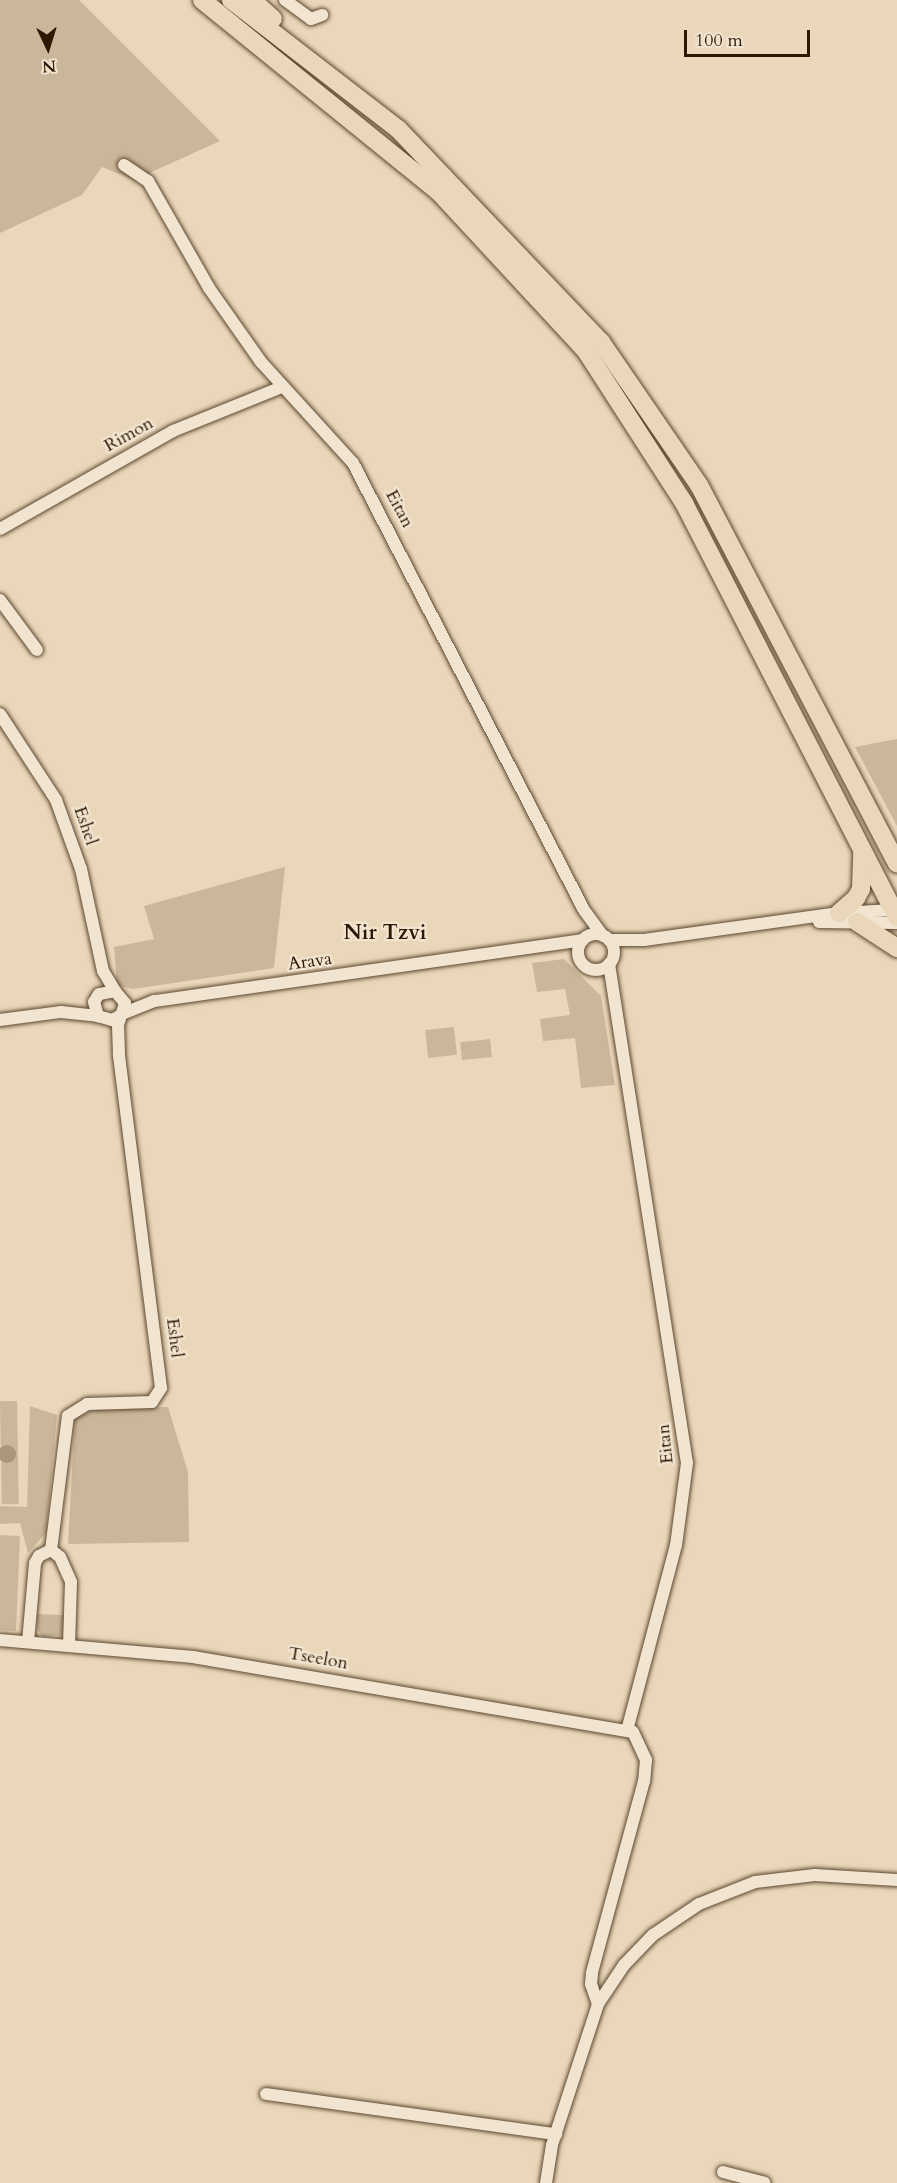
<!DOCTYPE html>
<html>
<head>
<meta charset="utf-8">
<style>
  body { margin:0 }
  #map { position:relative; width:897px; height:2183px; overflow:hidden; background:#ead7ba; font-family:Cardo,serif }
  div>[style] { position:absolute }
  [style*='--x'] { left:calc(var(--x)*1px); top:calc(var(--y)*1px); width:calc(var(--w)*1px); rotate:calc(var(--a)*1deg) }
  .green>* { inset:0; background:#cab69a; transform-origin:0 0 }
  .water>* { inset:0; background:#aa967b }
  .round { border-radius:50% }
  .roads { filter:drop-shadow(0 0 2px #5d472e) drop-shadow(0 0 2px #5d472e) }
  .minor>* { height:12px; margin:-6px; padding:0 6px; transform-origin:6px; border-radius:6px; background:#f1e5d2 }
  .minor>.ring { margin:-6px; padding:0; box-sizing:content-box; background:none; border:12px solid #f1e5d2; border-radius:50% }
  .highway>* { height:18px; margin:-9px; padding:0 9px; transform-origin:9px; border-radius:9px; background:#ead7ba }
  span { translate:-50% -50%; white-space:nowrap; text-align:center; line-height:1.15; -webkit-text-stroke:4.5px #f1e5d2; paint-order:stroke }
  .street-label { font-size:18px; color:#2e1700 }
  .quarter-label { font-size:21px; color:#2e1700; font-weight:700 }
  .north { position:absolute; left:18px; top:18px; width:60px; height:60px; -webkit-text-stroke:4px #f1e5d2; paint-order:stroke; rotate:176deg; font-size:16px; font-weight:700; line-height:24px; text-align:center; color:#2e1700 }
  .north::after { content:''; display:block; margin:auto; width:21px; height:27px; background:#2e1700; clip-path:polygon(50% 0,100% 100%,50% 72%,0 100%) }
  .scale { position:absolute; left:684px; top:30px; width:126px; height:27px; box-sizing:border-box; border:3px solid #2e1700; border-top:0; padding-left:8px; font-size:18px; line-height:21px; white-space:nowrap; color:#2e1700; -webkit-text-stroke:4px #f1e5d2; paint-order:stroke }
</style>
</head>
<body>
<div id="map">
  <div class="green">
    <div style="clip-path:polygon(0 0,79px 0,220px 141px,134px 180px,102px 167px,82px 195px,0 233px)"></div>
    <div style="clip-path:polygon(897px 739px,897px 826px,855px 747px)"></div>
    <div style="clip-path:polygon(285px 867px,274px 968px,133px 989px,117px 985px,114px 947px,154px 939px,144px 906px)"></div>
    <div style="clip-path:polygon(564px 959px,601px 996px,615px 1085px,581px 1088px,575px 1038px,543px 1041px,540px 1019px,570px 1015px,565px 989px,537px 992px,532px 963px)"></div>
    <div style="left:454px;top:1027px;width:28px;height:29px;rotate:84deg"></div>
    <div style="left:490px;top:1039px;width:18px;height:30px;rotate:84deg"></div>
    <div style="left:17px;top:1401px;width:103px;height:17px;rotate:89deg"></div>
    <div style="clip-path:polygon(30px 1406px,57px 1415px,46px 1533px,28px 1553px,20px 1523px,0 1524px,0 1506px,27px 1507px)"></div>
    <div style="clip-path:polygon(168px 1407px,188px 1472px,189px 1542px,68px 1544px,75px 1417px,95px 1410px)"></div>
    <div style="clip-path:polygon(0 1535px,20px 1536px,16px 1631px,0 1630px)"></div>
    <div style="clip-path:polygon(37px 1614px,65px 1615px,62px 1635px,42px 1636px,37px 1629px)"></div>
  </div>
  <div class="water">
    <div class="round" style="left:-2px;top:1445px;width:18px;height:18px"></div>
  </div>
  <div class="roads">
    <div class="minor">
      <div style="--x:285;--y:0;--w:32;--a:36"></div>
      <div style="--x:311;--y:19;--w:12;--a:-20"></div>
      <div style="--x:124;--y:165;--w:29;--a:34"></div>
      <div style="--x:148;--y:181;--w:123;--a:60.3"></div>
      <div style="--x:209;--y:288;--w:90;--a:54.9"></div>
      <div style="--x:261;--y:362;--w:137;--a:47.7"></div>
      <div style="--x:353;--y:463;--w:503;--a:62.67"></div>
      <div style="--x:584;--y:910;--w:32;--a:54"></div>
      <div style="--x:0;--y:529;--w:199;--a:-29.5"></div>
      <div style="--x:173;--y:431;--w:118;--a:-22"></div>
      <div style="--x:0;--y:600;--w:62;--a:53.5"></div>
      <div style="--x:0;--y:714;--w:103;--a:56.9"></div>
      <div style="--x:56;--y:800;--w:73;--a:70.1"></div>
      <div style="--x:81;--y:869;--w:104;--a:77.8"></div>
      <div style="--x:103;--y:971;--w:23;--a:59"></div>
      <div style="--x:819;--y:922;--w:78;--a:0.7"></div>
      <div class="ring" style="left:578px;top:934px;width:24px;height:24px"></div>
      <div style="--x:609;--y:940;--w:35;--a:0"></div>
      <div style="--x:644;--y:940;--w:197;--a:-7.9"></div>
      <div style="--x:839;--y:913;--w:54;--a:-3.2"></div>
      <div style="--x:609;--y:964;--w:505;--a:81.12"></div>
      <div style="--x:687;--y:1463;--w:83;--a:97.6"></div>
      <div style="--x:676;--y:1545;--w:191;--a:104.8"></div>
      <div style="--x:122;--y:1014;--w:35;--a:-22"></div>
      <div style="--x:155;--y:1001;--w:432;--a:-8.1"></div>
      <div style="--x:0;--y:1020;--w:62;--a:-7.5"></div>
      <div style="--x:61;--y:1012;--w:37;--a:6"></div>
      <div style="--x:51;--y:1550;--w:135;--a:-82.8"></div>
      <div style="--x:68;--y:1416;--w:22;--a:-32"></div>
      <div style="--x:87;--y:1404;--w:65;--a:-1.8"></div>
      <div style="--x:152;--y:1402;--w:17;--a:-57"></div>
      <div style="--x:161;--y:1388;--w:337;--a:-97.2"></div>
      <div style="--x:119;--y:1054;--w:29;--a:-92"></div>
      <div style="--x:118;--y:1025;--w:23;--a:-72"></div>
      <div style="--x:125;--y:1003;--w:16;--a:-130"></div>
      <div style="--x:115;--y:991;--w:16;--a:169"></div>
      <div style="--x:99;--y:994;--w:9;--a:122"></div>
      <div style="--x:94;--y:1002;--w:15;--a:74"></div>
      <div style="--x:98;--y:1016;--w:15;--a:16"></div>
      <div style="--x:112;--y:1020;--w:10;--a:-29"></div>
      <div style="--x:0;--y:1640;--w:194;--a:5"></div>
      <div style="--x:193;--y:1657;--w:446;--a:9.7"></div>
      <div style="--x:633;--y:1732;--w:31;--a:65"></div>
      <div style="--x:646;--y:1760;--w:21;--a:95"></div>
      <div style="--x:644;--y:1781;--w:199;--a:105.2"></div>
      <div style="--x:592;--y:1973;--w:11;--a:95"></div>
      <div style="--x:591;--y:1984;--w:21;--a:71"></div>
      <div style="--x:28;--y:1642;--w:79;--a:-84.9"></div>
      <div style="--x:35;--y:1563;--w:8;--a:-60"></div>
      <div style="--x:39;--y:1556;--w:13;--a:-27"></div>
      <div style="--x:51;--y:1550;--w:11;--a:38"></div>
      <div style="--x:60;--y:1557;--w:27;--a:66"></div>
      <div style="--x:71;--y:1582;--w:64;--a:91.8"></div>
      <div style="--x:266;--y:2094;--w:293;--a:7.9"></div>
      <div style="--x:723;--y:2172;--w:43;--a:14.7"></div>
      <div style="--x:546;--y:2183;--w:38;--a:-81"></div>
      <div style="--x:552;--y:2145;--w:148;--a:-71.9"></div>
      <div style="--x:598;--y:2004;--w:47;--a:-56.3"></div>
      <div style="--x:624;--y:1965;--w:42;--a:-46"></div>
      <div style="--x:653;--y:1935;--w:55;--a:-34"></div>
      <div style="--x:699;--y:1904;--w:60;--a:-21.4"></div>
      <div style="--x:755;--y:1882;--w:60;--a:-6.7"></div>
      <div style="--x:815;--y:1875;--w:82;--a:3.5"></div>
    </div>
    <div class="highway">
      <div style="--x:202;--y:0;--w:305;--a:39"></div>
      <div style="--x:439;--y:192;--w:217;--a:47.2"></div>
      <div style="--x:586;--y:351;--w:181;--a:57.2"></div>
      <div style="--x:684;--y:503;--w:466;--a:62.8"></div>
      <div style="--x:231;--y:0;--w:212;--a:37.7"></div>
      <div style="--x:399;--y:130;--w:293;--a:46.4"></div>
      <div style="--x:601;--y:342;--w:173;--a:55.6"></div>
      <div style="--x:699;--y:485;--w:427;--a:62.4"></div>
      <div style="--x:252;--y:0;--w:28;--a:42"></div>
      <div style="--x:839;--y:913;--w:23;--a:-41"></div>
      <div style="--x:856;--y:898;--w:10;--a:-61"></div>
      <div style="--x:861;--y:889;--w:37;--a:-88"></div>
      <div style="--x:857;--y:922;--w:48;--a:33"></div>
    </div>
  </div>
  <div class="street-label">
    <span style="left:129px;top:435px;rotate:-29deg">Rimon</span>
    <span style="left:399px;top:509px;rotate:62deg">Eitan</span>
    <span style="left:85px;top:826px;rotate:71deg">Eshel</span>
    <span style="left:310px;top:962px;rotate:-8deg">Arava</span>
    <span style="left:174px;top:1338px;rotate:83deg">Eshel</span>
    <span style="left:666px;top:1444px;rotate:-96deg">Eitan</span>
    <span style="left:318px;top:1659px;rotate:10deg">Tseelon</span>
  </div>
  <div class="quarter-label">
    <span style="left:385px;top:933px">Nir Tzvi</span>
  </div>
  <div class="north">N</div>
  <div class="scale">100 m</div>
</div>
</body>
</html>
